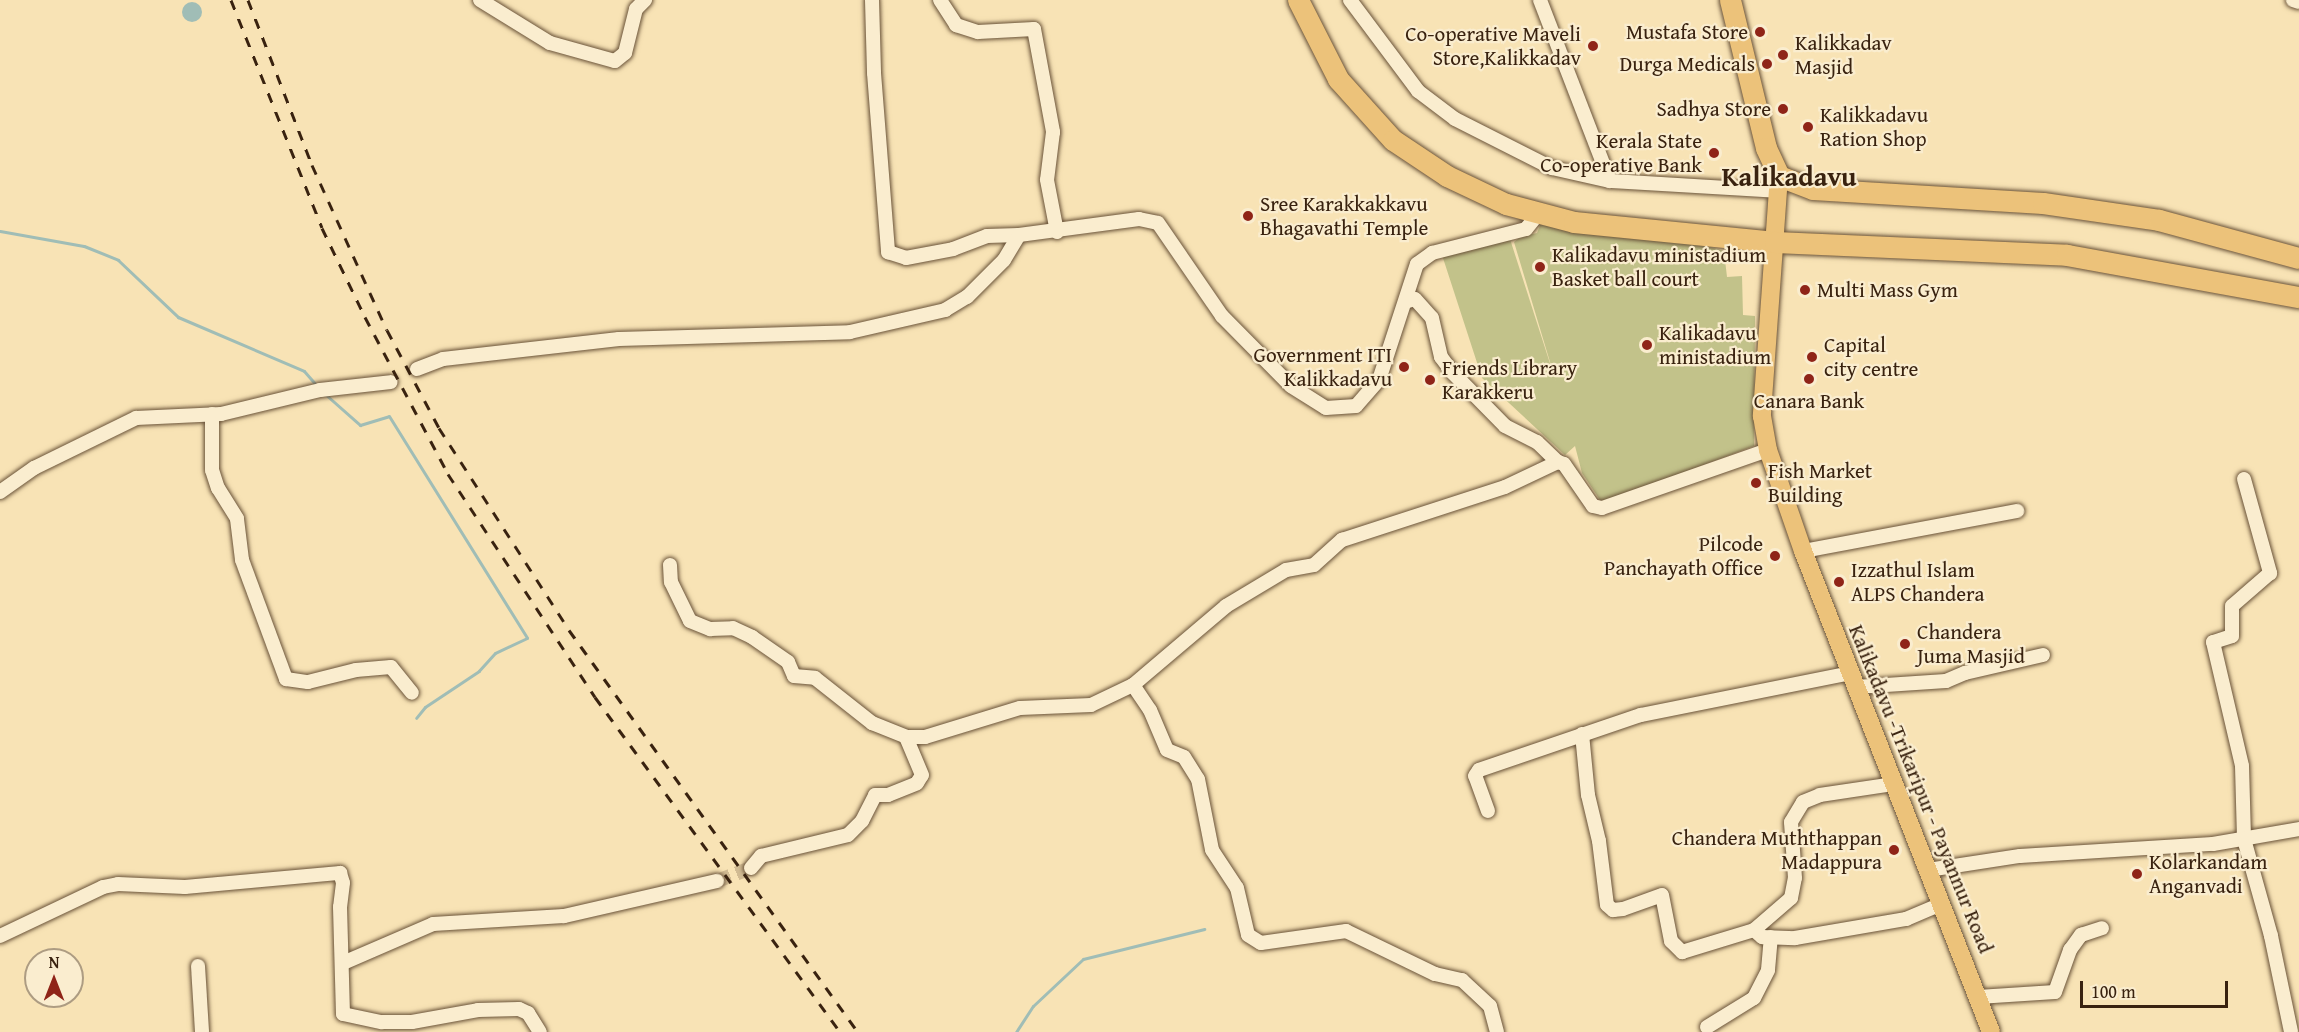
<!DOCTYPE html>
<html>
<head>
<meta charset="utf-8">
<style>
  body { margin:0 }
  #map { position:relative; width:2299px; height:1032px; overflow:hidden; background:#f8e3b5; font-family:"Gentium Book Plus",serif }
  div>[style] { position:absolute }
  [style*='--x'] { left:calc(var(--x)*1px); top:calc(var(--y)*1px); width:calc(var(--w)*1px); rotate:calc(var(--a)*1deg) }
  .green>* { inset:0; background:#c2c28a }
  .water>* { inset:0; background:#a0bdb6 }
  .round { border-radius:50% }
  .stream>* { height:3px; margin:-1.5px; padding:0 1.5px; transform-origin:1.5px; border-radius:1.5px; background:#a0bdb6 }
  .minor-tunnel>* { height:14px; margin-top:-7px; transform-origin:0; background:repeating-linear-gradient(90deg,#d2bc94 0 14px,transparent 0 21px) }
  .roads { filter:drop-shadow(0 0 2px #695238) drop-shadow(0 0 2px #695238) }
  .minor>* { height:14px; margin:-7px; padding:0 7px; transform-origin:7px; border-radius:7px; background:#faedcf }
  .major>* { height:18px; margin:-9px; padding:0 9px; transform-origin:9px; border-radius:9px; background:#ecc27a }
  .highway>* { height:21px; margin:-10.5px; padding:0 10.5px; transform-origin:10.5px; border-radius:10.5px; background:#ecc27a }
  .rail>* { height:3px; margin-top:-1.5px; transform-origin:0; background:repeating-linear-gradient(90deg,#39220f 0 10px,transparent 0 20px) }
  .dots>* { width:16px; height:16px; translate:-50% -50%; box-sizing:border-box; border:3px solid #faedcf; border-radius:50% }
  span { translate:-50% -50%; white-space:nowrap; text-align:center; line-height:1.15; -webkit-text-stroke:4.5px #faedcf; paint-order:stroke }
  .poi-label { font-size:21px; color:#39220f }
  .right { translate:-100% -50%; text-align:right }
  .left { translate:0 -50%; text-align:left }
  .street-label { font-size:21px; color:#39220f }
  .district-label { font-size:27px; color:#39220f; font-weight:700 }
  .north { position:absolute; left:24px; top:948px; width:60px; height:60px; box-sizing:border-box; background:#faedcf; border:2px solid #ad9c82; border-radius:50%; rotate:0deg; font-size:16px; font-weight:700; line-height:24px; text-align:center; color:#39220f }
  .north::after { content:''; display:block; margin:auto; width:21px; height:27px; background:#8f2418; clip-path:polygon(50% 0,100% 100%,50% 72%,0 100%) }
  .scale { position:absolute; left:2080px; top:981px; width:148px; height:27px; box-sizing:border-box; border:3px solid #39220f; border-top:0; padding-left:8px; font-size:18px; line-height:21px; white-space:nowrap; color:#39220f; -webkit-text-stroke:4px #faedcf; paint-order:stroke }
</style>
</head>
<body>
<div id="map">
  <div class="green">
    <div style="clip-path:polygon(1541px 223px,1696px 243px,1724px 251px,1727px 277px,1742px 276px,1743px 315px,1755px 316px,1754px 446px,1602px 503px,1582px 473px,1575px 446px,1565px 455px,1482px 378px,1442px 255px,1510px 239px,1556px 382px,1514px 242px,1520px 237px,1537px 233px)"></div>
  </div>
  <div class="water">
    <div class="round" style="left:182px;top:2px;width:20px;height:20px"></div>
  </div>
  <div class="stream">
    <div style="--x:0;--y:231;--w:85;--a:10.1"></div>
    <div style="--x:84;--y:246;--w:37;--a:22"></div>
    <div style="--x:118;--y:260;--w:83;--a:43.5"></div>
    <div style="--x:178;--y:317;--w:137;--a:23.2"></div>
    <div style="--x:304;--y:371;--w:18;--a:49"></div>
    <div style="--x:325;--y:394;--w:47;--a:41.5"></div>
    <div style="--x:360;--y:425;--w:30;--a:-17"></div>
    <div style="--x:389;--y:416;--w:261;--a:58.1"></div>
    <div style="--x:527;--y:638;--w:35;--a:155"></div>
    <div style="--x:495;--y:653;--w:24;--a:132"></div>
    <div style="--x:479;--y:671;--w:65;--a:146.3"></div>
    <div style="--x:425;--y:707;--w:14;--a:129"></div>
    <div style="--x:1016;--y:1032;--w:31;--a:-57"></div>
    <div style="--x:1033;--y:1006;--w:69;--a:-43.2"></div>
    <div style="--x:1083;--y:959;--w:125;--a:-13.9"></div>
  </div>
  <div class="minor-tunnel">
    <div style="--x:717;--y:881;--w:36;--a:-21"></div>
  </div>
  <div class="roads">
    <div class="minor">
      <div style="--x:480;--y:0;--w:82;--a:31.6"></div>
      <div style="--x:550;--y:43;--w:67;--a:15.5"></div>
      <div style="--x:615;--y:61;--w:13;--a:-39"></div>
      <div style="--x:625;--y:53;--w:45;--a:-76"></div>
      <div style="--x:636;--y:9;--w:13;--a:-45"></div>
      <div style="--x:872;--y:0;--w:73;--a:88.4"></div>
      <div style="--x:874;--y:73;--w:180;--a:85.5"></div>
      <div style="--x:888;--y:252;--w:19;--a:18"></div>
      <div style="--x:906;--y:258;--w:48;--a:-10.8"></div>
      <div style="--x:953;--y:249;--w:36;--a:-21"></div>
      <div style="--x:987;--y:236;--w:32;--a:-2"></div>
      <div style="--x:940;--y:0;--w:30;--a:57"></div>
      <div style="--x:956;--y:25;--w:23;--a:18"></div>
      <div style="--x:978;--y:32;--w:56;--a:-3.1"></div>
      <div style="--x:1034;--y:29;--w:105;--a:79.5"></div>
      <div style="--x:1053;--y:132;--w:48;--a:97.1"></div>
      <div style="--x:1047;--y:180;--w:53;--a:79.1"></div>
      <div style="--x:1350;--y:0;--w:114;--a:53.2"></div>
      <div style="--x:1418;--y:91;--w:46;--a:37.1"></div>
      <div style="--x:1455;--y:119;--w:109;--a:26.8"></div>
      <div style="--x:1552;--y:168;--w:59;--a:12.6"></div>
      <div style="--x:1610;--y:181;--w:168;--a:3.4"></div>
      <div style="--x:1540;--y:0;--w:194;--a:68.9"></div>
      <div style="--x:2293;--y:0;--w:6;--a:18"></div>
      <div style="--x:1408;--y:301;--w:7;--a:-16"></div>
      <div style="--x:1415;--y:299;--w:25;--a:48"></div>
      <div style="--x:1432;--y:318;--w:40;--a:77"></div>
      <div style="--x:1441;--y:357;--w:20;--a:53"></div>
      <div style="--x:1453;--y:373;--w:74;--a:45.5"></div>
      <div style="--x:1505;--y:426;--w:36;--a:27"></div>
      <div style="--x:1537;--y:442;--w:29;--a:44"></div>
      <div style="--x:417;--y:369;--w:28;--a:-21"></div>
      <div style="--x:443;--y:359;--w:177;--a:-6.5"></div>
      <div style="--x:619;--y:339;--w:231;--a:-1.7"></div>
      <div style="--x:850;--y:332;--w:98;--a:-13"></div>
      <div style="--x:945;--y:310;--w:26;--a:-31"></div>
      <div style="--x:967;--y:297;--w:52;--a:-45"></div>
      <div style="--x:1004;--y:260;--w:29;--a:-59"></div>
      <div style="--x:1019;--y:235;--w:121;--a:-7.6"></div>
      <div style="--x:1139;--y:219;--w:19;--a:12"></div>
      <div style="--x:1158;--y:223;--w:113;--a:55.5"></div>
      <div style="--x:1222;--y:316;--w:98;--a:45.4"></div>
      <div style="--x:1291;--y:386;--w:41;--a:32.2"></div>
      <div style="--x:1326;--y:408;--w:30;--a:-4"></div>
      <div style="--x:1356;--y:406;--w:35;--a:-49"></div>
      <div style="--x:1379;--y:380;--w:122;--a:-71.9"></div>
      <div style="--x:1417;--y:264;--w:19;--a:-36"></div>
      <div style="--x:1432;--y:253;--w:97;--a:-14.3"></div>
      <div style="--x:1526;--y:229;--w:21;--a:-51"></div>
      <div style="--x:212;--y:414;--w:56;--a:90"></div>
      <div style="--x:212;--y:470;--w:19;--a:72"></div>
      <div style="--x:218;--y:488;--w:36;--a:58"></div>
      <div style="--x:237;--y:519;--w:41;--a:83"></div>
      <div style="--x:242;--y:560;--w:127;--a:69.7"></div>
      <div style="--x:286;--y:679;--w:22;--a:8"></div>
      <div style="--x:308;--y:682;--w:49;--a:-14"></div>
      <div style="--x:356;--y:670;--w:35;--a:-5"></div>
      <div style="--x:391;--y:667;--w:33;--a:51"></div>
      <div style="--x:2244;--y:479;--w:98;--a:74.5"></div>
      <div style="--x:2270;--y:573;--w:50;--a:139"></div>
      <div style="--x:2232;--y:606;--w:30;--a:90"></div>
      <div style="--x:2232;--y:636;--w:20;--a:162"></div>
      <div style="--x:2213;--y:642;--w:127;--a:76.8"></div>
      <div style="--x:2242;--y:766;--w:73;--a:88.4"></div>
      <div style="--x:2244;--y:839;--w:101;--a:74.4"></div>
      <div style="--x:2271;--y:936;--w:98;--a:78.2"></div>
      <div style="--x:0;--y:492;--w:42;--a:-35.2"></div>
      <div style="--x:34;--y:468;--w:114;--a:-26.1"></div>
      <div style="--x:136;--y:418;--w:85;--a:-2.7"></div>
      <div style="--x:221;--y:414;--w:102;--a:-13.6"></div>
      <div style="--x:320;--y:390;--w:71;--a:-6.4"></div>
      <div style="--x:1803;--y:551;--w:218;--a:-10.6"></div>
      <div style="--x:670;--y:565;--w:17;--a:87"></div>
      <div style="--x:671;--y:582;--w:43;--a:64"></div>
      <div style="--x:690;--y:621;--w:22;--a:22"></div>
      <div style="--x:710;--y:629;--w:23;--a:-2"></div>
      <div style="--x:733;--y:628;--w:21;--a:25"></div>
      <div style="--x:752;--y:637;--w:44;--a:34.8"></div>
      <div style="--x:788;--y:662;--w:15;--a:67"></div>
      <div style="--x:794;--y:676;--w:21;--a:5"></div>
      <div style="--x:815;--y:678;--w:73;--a:38.3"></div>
      <div style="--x:872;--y:723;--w:37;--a:22"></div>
      <div style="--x:906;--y:737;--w:19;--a:0"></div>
      <div style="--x:925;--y:737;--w:99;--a:-17"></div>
      <div style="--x:1020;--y:708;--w:71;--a:-2.4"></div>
      <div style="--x:1091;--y:705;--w:47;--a:-25.5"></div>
      <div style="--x:1133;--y:685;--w:122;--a:-40.3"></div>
      <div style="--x:1226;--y:606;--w:70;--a:-31"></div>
      <div style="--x:1286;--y:570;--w:28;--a:-10"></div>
      <div style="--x:1314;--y:565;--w:38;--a:-42"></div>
      <div style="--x:1342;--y:540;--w:171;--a:-18"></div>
      <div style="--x:1505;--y:487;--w:59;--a:-25.3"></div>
      <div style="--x:1558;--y:462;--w:6;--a:18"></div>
      <div style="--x:1564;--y:464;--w:51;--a:55.4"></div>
      <div style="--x:1593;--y:506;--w:9;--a:13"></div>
      <div style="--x:1602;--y:508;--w:176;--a:-19.3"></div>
      <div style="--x:1133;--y:685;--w:30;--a:56"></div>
      <div style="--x:1150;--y:710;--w:43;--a:67"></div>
      <div style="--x:1167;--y:750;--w:18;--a:22"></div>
      <div style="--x:1184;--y:757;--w:26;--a:58"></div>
      <div style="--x:1198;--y:779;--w:72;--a:78.8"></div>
      <div style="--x:1212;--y:850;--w:45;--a:56.7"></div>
      <div style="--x:1237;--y:888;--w:48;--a:76.8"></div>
      <div style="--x:1248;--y:935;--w:15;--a:32"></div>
      <div style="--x:1261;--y:943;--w:86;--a:-8"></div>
      <div style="--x:1346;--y:931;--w:99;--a:25.8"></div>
      <div style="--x:1435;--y:974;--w:28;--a:13"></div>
      <div style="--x:1462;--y:980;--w:38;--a:43"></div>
      <div style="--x:1490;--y:1006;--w:27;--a:75"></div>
      <div style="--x:1856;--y:687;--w:90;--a:-3.8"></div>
      <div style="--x:1946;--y:681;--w:21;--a:-23"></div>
      <div style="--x:1965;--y:673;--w:80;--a:-13"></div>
      <div style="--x:1582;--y:734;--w:61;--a:84.4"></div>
      <div style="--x:1588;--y:795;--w:47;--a:76.6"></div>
      <div style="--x:1599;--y:841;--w:64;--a:82.9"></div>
      <div style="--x:1607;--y:905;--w:8;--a:40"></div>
      <div style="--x:1613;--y:910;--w:10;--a:-6"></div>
      <div style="--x:1623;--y:909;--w:41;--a:-19.7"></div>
      <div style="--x:1662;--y:895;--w:47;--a:78.9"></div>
      <div style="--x:1671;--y:941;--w:16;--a:45"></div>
      <div style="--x:1682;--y:952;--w:75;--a:-17"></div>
      <div style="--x:1754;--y:930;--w:49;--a:-40.9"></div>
      <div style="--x:1791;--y:898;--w:20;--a:-79"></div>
      <div style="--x:1795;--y:878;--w:56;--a:-94.1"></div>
      <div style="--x:1791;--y:822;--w:23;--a:-59"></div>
      <div style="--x:1803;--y:802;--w:18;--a:-22"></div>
      <div style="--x:1820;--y:795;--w:75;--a:-8.5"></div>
      <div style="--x:1488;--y:811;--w:37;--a:-110"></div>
      <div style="--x:1475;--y:776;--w:7;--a:-56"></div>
      <div style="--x:1479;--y:770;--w:171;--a:-18.8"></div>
      <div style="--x:1641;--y:715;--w:214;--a:-11.3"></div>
      <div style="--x:751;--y:868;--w:16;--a:-50"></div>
      <div style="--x:761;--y:856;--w:89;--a:-13.6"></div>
      <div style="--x:848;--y:835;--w:20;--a:-45"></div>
      <div style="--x:862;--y:821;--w:29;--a:-63"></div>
      <div style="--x:875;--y:795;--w:13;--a:0"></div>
      <div style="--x:888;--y:795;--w:31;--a:-22"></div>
      <div style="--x:917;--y:783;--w:9;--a:-58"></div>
      <div style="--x:922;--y:775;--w:41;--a:-112.8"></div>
      <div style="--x:1928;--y:870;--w:93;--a:-8.7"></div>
      <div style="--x:2020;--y:856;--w:193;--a:-3.6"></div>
      <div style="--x:2213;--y:844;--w:87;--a:-9.9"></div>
      <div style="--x:1754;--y:930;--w:11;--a:41"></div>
      <div style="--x:1762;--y:937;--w:33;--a:2"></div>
      <div style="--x:1795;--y:938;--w:113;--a:-9.7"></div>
      <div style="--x:1906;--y:919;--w:38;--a:-23"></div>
      <div style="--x:0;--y:936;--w:114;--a:-25.4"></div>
      <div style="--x:103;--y:887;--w:15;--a:-11"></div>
      <div style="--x:118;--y:884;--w:67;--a:2.6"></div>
      <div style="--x:185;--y:887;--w:156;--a:-5.2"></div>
      <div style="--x:340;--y:873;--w:10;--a:73"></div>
      <div style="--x:343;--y:883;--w:24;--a:97"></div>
      <div style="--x:340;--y:907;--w:107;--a:88.4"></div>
      <div style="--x:343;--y:1014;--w:40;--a:12"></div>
      <div style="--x:382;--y:1022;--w:30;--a:0"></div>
      <div style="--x:412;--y:1022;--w:67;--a:-10.3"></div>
      <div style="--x:478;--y:1010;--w:41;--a:-1.4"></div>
      <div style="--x:519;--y:1009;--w:10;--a:24"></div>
      <div style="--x:528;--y:1013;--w:22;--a:58"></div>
      <div style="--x:343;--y:963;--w:98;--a:-23.4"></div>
      <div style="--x:433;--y:924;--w:131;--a:-3.5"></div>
      <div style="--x:564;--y:916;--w:157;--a:-12.9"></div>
      <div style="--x:198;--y:966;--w:66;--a:86.5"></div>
      <div style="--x:1978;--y:997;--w:77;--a:-3.7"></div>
      <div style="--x:2055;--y:992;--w:45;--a:-70.3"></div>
      <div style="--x:2070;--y:950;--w:19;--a:-54"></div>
      <div style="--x:2081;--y:935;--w:22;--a:-18"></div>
      <div style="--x:1707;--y:1027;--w:55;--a:-31.7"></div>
      <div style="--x:1754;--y:998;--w:31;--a:-63"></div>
      <div style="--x:1768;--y:970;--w:33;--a:-85"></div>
    </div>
    <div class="major">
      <div style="--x:1779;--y:176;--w:241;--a:94.1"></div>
      <div style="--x:1762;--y:416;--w:35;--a:80"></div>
      <div style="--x:1768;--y:450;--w:107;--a:70.9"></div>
      <div style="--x:1803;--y:551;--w:516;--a:68.65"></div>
    </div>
    <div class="highway">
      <div style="--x:1298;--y:0;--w:89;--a:63.1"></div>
      <div style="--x:1338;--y:79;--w:82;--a:48"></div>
      <div style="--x:1393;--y:140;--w:65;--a:33.7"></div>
      <div style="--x:1447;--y:176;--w:65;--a:25.4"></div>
      <div style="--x:1506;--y:204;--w:70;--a:14.8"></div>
      <div style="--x:1574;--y:222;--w:202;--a:5.7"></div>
      <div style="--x:1775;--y:242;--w:292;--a:2.5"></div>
      <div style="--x:2067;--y:255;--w:236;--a:10.3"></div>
      <div style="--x:1730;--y:0;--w:152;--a:76.3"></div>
      <div style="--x:1766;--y:148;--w:31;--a:65"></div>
      <div style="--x:1779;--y:176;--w:36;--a:21"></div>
      <div style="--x:1813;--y:189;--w:230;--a:3.5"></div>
      <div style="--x:2043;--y:203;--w:117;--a:8.3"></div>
      <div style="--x:2159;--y:220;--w:145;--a:15.2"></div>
    </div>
  </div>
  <div class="rail">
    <div style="--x:231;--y:0;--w:245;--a:68.2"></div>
    <div style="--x:322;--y:228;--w:99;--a:64.2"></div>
    <div style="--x:365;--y:317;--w:178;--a:62.1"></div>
    <div style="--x:448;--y:474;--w:267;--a:56.6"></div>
    <div style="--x:595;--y:697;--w:415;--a:53.8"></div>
    <div style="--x:248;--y:0;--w:177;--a:68.8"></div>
    <div style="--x:312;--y:165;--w:181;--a:65.6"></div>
    <div style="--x:387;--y:330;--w:111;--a:62"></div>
    <div style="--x:439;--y:428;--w:240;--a:57.2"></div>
    <div style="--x:569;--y:630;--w:495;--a:54.3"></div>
  </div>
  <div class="dots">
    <div style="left:1760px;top:32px;background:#8f2418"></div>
    <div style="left:1593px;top:46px;background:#8f2418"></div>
    <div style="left:1783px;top:55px;background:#8f2418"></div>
    <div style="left:1767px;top:64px;background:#8f2418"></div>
    <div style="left:1783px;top:109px;background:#8f2418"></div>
    <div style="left:1808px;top:127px;background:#8f2418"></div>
    <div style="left:1714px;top:153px;background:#8f2418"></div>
    <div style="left:1248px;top:216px;background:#8f2418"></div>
    <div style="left:1540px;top:267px;background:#8f2418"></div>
    <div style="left:1805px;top:290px;background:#8f2418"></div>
    <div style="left:1647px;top:345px;background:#8f2418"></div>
    <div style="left:1812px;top:357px;background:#8f2418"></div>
    <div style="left:1404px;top:367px;background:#8f2418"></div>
    <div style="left:1809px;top:379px;background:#8f2418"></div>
    <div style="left:1430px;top:380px;background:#8f2418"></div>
    <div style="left:1756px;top:483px;background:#8f2418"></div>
    <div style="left:1775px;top:556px;background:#8f2418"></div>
    <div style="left:1839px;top:582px;background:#8f2418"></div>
    <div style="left:1905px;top:644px;background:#8f2418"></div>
    <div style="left:1894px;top:850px;background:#8f2418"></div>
    <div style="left:2137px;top:874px;background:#8f2418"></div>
  </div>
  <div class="poi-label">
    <span class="right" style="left:1748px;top:32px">Mustafa Store</span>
    <span class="right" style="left:1581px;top:46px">Co-operative Maveli<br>Store,Kalikkadav</span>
    <span class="left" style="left:1795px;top:55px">Kalikkadav<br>Masjid</span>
    <span class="right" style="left:1755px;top:64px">Durga Medicals</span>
    <span class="right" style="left:1771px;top:109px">Sadhya Store</span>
    <span class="left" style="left:1820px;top:127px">Kalikkadavu<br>Ration Shop</span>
    <span class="right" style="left:1702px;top:153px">Kerala State<br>Co-operative Bank</span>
    <span class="left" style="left:1260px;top:216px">Sree Karakkakkavu<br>Bhagavathi Temple</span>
    <span class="left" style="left:1552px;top:267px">Kalikadavu ministadium<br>Basket ball court</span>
    <span class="left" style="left:1817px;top:290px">Multi Mass Gym</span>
    <span class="left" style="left:1659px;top:345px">Kalikadavu<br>ministadium</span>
    <span class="left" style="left:1824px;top:357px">Capital<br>city centre</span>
    <span class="right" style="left:1392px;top:367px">Government ITI<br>Kalikkadavu</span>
    <span class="left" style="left:1442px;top:380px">Friends Library<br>Karakkeru</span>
    <span style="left:1809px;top:401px">Canara Bank</span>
    <span class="left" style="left:1768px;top:483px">Fish Market<br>Building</span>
    <span class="right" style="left:1763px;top:556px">Pilcode<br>Panchayath Office</span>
    <span class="left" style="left:1851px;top:582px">Izzathul Islam<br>ALPS Chandera</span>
    <span class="left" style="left:1917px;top:644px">Chandera<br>Juma Masjid</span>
    <span class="right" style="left:1882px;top:850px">Chandera Muththappan<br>Madappura</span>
    <span class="left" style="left:2149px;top:874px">Kolarkandam<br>Anganvadi</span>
  </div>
  <div class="street-label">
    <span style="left:1921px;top:789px;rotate:68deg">Kalikadavu -Trikaripur - Payannur Road</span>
  </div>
  <div class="district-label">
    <span style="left:1789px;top:177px">Kalikadavu</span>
  </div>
  <div class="north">N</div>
  <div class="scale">100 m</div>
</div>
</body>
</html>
